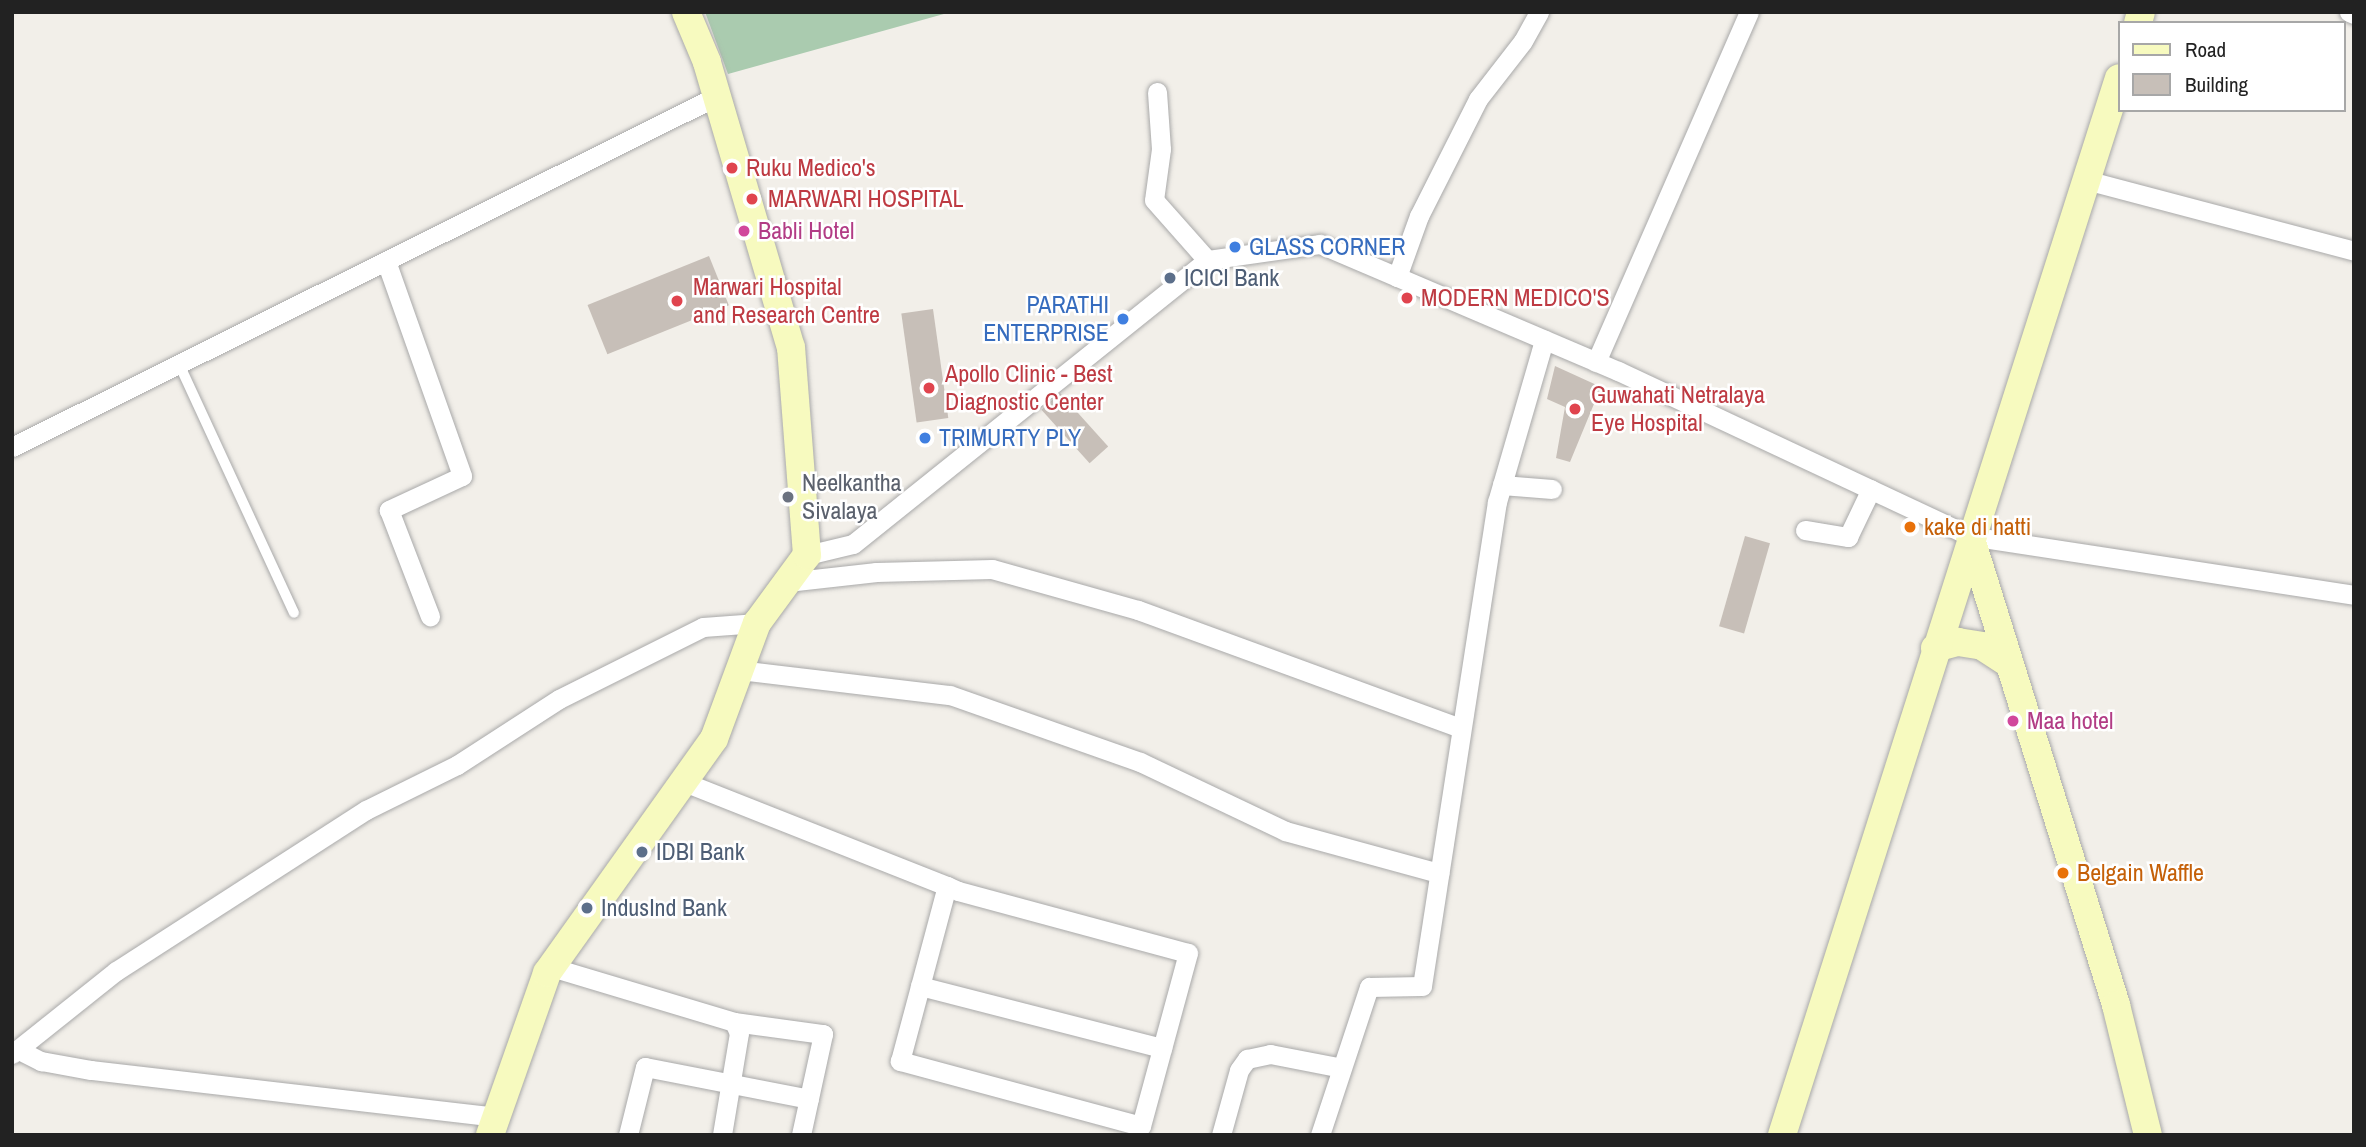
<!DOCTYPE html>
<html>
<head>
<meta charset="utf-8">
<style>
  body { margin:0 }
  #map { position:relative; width:2366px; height:1147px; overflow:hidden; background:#f2efe9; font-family:"Archivo Narrow",sans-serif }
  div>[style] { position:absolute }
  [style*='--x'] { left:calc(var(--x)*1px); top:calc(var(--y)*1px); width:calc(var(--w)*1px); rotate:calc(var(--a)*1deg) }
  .cemetery>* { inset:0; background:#aacbaf }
  .building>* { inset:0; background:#c7bfb8; transform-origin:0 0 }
  .roads { filter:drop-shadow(0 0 2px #a9a9a9) drop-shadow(0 0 2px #a9a9a9) }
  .lane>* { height:10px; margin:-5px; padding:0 5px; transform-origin:5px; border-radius:5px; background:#fff }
  .street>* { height:19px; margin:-9.5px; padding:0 9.5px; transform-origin:9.5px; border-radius:9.5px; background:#fff }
  .secondary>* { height:28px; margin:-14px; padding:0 14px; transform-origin:14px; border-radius:14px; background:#f7fabf }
  .dots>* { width:19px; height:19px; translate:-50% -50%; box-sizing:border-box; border:4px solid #fff; border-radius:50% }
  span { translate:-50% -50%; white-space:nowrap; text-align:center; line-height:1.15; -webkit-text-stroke:5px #fff; paint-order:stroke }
  .health-label { font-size:24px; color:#be3a42 }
  .left { translate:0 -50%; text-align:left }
  .hotel-label { font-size:24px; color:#b23c85 }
  .shop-label { font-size:24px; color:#366cbe }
  .right { translate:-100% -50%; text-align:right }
  .service-label { font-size:24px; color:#4e5e75 }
  .worship-label { font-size:24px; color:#5b616d }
  .food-label { font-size:24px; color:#c56008 }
  .frame { position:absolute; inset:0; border:14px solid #222; pointer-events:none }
  .legend { position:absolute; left:2118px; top:21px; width:228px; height:91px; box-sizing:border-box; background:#fff; border:2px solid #a7a7a7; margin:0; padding:9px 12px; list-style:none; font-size:21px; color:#222 }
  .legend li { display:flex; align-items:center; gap:14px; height:35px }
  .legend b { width:35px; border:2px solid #a7a7a7 }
</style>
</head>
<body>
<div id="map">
  <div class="cemetery">
    <div style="clip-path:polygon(705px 12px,951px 12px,728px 74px)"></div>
  </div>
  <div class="building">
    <div style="left:709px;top:256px;width:53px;height:131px;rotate:68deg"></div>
    <div style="left:933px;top:309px;width:110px;height:32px;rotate:82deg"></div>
    <div style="clip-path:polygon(1555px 366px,1601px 387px,1570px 462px,1556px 458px,1565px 407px,1547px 399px)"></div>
    <div style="left:1060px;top:393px;width:72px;height:25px;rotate:48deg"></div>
    <div style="left:1745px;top:536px;width:26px;height:94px;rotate:16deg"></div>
  </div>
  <div class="roads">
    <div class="lane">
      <div style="--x:179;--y:364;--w:274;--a:65.2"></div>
    </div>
    <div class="street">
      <div style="--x:2349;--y:12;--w:5;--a:22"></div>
      <div style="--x:1157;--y:92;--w:57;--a:86"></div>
      <div style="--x:1161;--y:149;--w:51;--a:97.8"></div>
      <div style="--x:1154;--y:200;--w:80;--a:48.5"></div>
      <div style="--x:2086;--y:180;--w:277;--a:14.8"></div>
      <div style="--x:386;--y:261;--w:228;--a:70.5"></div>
      <div style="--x:462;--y:476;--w:81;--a:155"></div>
      <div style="--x:389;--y:510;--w:114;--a:68.9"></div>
      <div style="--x:1397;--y:277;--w:65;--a:-70.2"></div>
      <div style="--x:1419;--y:216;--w:131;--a:-63.2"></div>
      <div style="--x:1478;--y:99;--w:73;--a:-52.2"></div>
      <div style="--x:1523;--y:41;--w:33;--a:-61"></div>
      <div style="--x:1596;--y:362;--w:382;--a:-66.4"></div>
      <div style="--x:12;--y:447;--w:788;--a:-26.47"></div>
      <div style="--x:1502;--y:485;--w:50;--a:4.6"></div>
      <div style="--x:1805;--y:530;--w:44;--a:9.2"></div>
      <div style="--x:1848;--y:537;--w:53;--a:-64.4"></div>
      <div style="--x:807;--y:555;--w:47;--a:-13.4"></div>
      <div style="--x:853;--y:544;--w:454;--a:-38.7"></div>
      <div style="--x:1207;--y:260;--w:114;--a:-8.1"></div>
      <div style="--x:1320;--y:244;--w:324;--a:23.1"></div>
      <div style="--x:1618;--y:371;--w:389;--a:25.1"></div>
      <div style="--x:1970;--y:536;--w:389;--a:8.7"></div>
      <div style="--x:787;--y:582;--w:90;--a:-6.4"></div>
      <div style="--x:876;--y:572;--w:116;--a:-1.5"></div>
      <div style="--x:992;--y:569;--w:152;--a:15.7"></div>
      <div style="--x:1138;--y:610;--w:343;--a:20.1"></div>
      <div style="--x:739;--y:670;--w:212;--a:6.8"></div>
      <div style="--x:950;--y:695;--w:201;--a:19.4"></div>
      <div style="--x:1140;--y:762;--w:161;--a:25.4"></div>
      <div style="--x:1285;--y:831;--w:160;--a:15.3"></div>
      <div style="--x:684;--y:782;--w:283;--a:21.6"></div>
      <div style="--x:947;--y:886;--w:12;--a:24"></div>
      <div style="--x:958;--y:891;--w:238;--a:15.1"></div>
      <div style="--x:1188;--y:953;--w:179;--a:105.2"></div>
      <div style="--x:1141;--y:1126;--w:250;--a:-164.9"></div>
      <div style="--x:900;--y:1061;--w:181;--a:-75"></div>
      <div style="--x:551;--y:967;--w:191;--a:16.7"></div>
      <div style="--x:734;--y:1022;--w:12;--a:66"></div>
      <div style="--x:739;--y:1033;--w:103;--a:99.5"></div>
      <div style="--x:920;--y:986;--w:250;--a:14.4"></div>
      <div style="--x:734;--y:1022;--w:90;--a:7.7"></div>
      <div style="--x:823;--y:1034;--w:103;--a:102.3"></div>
      <div style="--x:19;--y:1050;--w:25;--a:27"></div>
      <div style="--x:41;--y:1061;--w:51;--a:10.2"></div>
      <div style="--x:91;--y:1070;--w:408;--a:6.6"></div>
      <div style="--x:12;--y:1054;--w:133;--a:-38.6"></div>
      <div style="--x:116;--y:971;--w:297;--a:-32.8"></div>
      <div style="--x:366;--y:810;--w:102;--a:-26.3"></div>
      <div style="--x:457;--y:765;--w:121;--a:-32.9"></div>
      <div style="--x:559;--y:699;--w:161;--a:-26.6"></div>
      <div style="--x:703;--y:627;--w:54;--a:-4.2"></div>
      <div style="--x:628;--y:1135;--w:70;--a:-76"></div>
      <div style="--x:645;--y:1067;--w:167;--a:11"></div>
      <div style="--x:1221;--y:1135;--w:67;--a:-74.5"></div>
      <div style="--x:1239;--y:1070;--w:14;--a:-54"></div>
      <div style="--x:1247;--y:1059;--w:24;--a:-12"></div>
      <div style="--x:1270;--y:1054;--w:73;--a:11"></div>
      <div style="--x:1320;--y:1135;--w:156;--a:-71.7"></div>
      <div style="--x:1369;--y:987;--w:53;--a:-1.1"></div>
      <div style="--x:1422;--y:986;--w:490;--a:-81.2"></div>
      <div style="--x:1497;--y:502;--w:169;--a:-73.8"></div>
    </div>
    <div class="secondary">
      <div style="--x:2138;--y:23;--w:11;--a:-75"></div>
      <div style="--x:1970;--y:536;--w:491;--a:72.7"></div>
      <div style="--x:2116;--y:1005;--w:134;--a:76.2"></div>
      <div style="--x:1935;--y:648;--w:24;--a:-15"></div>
      <div style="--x:1958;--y:642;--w:24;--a:9"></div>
      <div style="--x:1982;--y:646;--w:33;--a:33"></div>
      <div style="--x:490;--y:1135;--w:172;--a:-70.6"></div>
      <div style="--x:547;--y:973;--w:287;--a:-54.5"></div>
      <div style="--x:714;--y:739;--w:124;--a:-69.7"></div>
      <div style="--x:757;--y:623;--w:84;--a:-53.7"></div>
      <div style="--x:807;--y:555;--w:208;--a:-94.4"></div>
      <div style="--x:791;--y:348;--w:298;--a:-106.4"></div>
      <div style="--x:707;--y:62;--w:54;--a:-112.8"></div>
      <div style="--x:1782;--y:1135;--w:1109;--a:-72.32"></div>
    </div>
  </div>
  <div class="dots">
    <div style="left:732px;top:168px;background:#e0444e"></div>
    <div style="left:752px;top:199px;background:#e0444e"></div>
    <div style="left:744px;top:231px;background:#d1479c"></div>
    <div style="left:1235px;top:247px;background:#3f7fe0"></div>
    <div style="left:1170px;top:278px;background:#5c6f8a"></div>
    <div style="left:1407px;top:298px;background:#e0444e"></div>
    <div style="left:677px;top:301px;background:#e0444e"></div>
    <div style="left:1123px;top:319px;background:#3f7fe0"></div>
    <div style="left:929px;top:388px;background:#e0444e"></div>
    <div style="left:1575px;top:409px;background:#e0444e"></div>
    <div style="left:925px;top:438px;background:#3f7fe0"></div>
    <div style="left:788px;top:497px;background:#6b7280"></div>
    <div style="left:1910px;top:527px;background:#e8710a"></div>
    <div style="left:2013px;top:721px;background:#d1479c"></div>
    <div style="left:642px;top:852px;background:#5c6f8a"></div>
    <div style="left:2063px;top:873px;background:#e8710a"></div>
    <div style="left:587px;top:908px;background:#5c6f8a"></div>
  </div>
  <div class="health-label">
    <span class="left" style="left:746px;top:168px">Ruku Medico's</span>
    <span class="left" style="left:768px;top:199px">MARWARI HOSPITAL</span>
    <span class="left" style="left:693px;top:301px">Marwari Hospital<br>and Research Centre</span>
    <span class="left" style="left:1421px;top:298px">MODERN MEDICO'S</span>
    <span class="left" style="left:945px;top:388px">Apollo Clinic - Best<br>Diagnostic Center</span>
    <span class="left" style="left:1591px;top:409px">Guwahati Netralaya<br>Eye Hospital</span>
  </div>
  <div class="hotel-label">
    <span class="left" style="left:758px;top:231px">Babli Hotel</span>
    <span class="left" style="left:2027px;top:721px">Maa hotel</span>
  </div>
  <div class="shop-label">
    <span class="left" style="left:1249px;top:247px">GLASS CORNER</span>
    <span class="right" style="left:1109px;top:319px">PARATHI<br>ENTERPRISE</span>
    <span class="left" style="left:939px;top:438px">TRIMURTY PLY</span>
  </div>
  <div class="service-label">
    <span class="left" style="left:1184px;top:278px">ICICI Bank</span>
    <span class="left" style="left:656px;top:852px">IDBI Bank</span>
    <span class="left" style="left:601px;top:908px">IndusInd Bank</span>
  </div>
  <div class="worship-label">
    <span class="left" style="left:802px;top:497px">Neelkantha<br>Sivalaya</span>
  </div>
  <div class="food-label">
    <span class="left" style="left:1924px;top:527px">kake di hatti</span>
    <span class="left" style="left:2077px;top:873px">Belgain Waffle</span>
  </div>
  <div class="frame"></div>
  <ul class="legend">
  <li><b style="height:9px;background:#f7fabf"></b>Road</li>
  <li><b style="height:19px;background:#c7bfb8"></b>Building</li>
  </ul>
</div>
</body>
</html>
